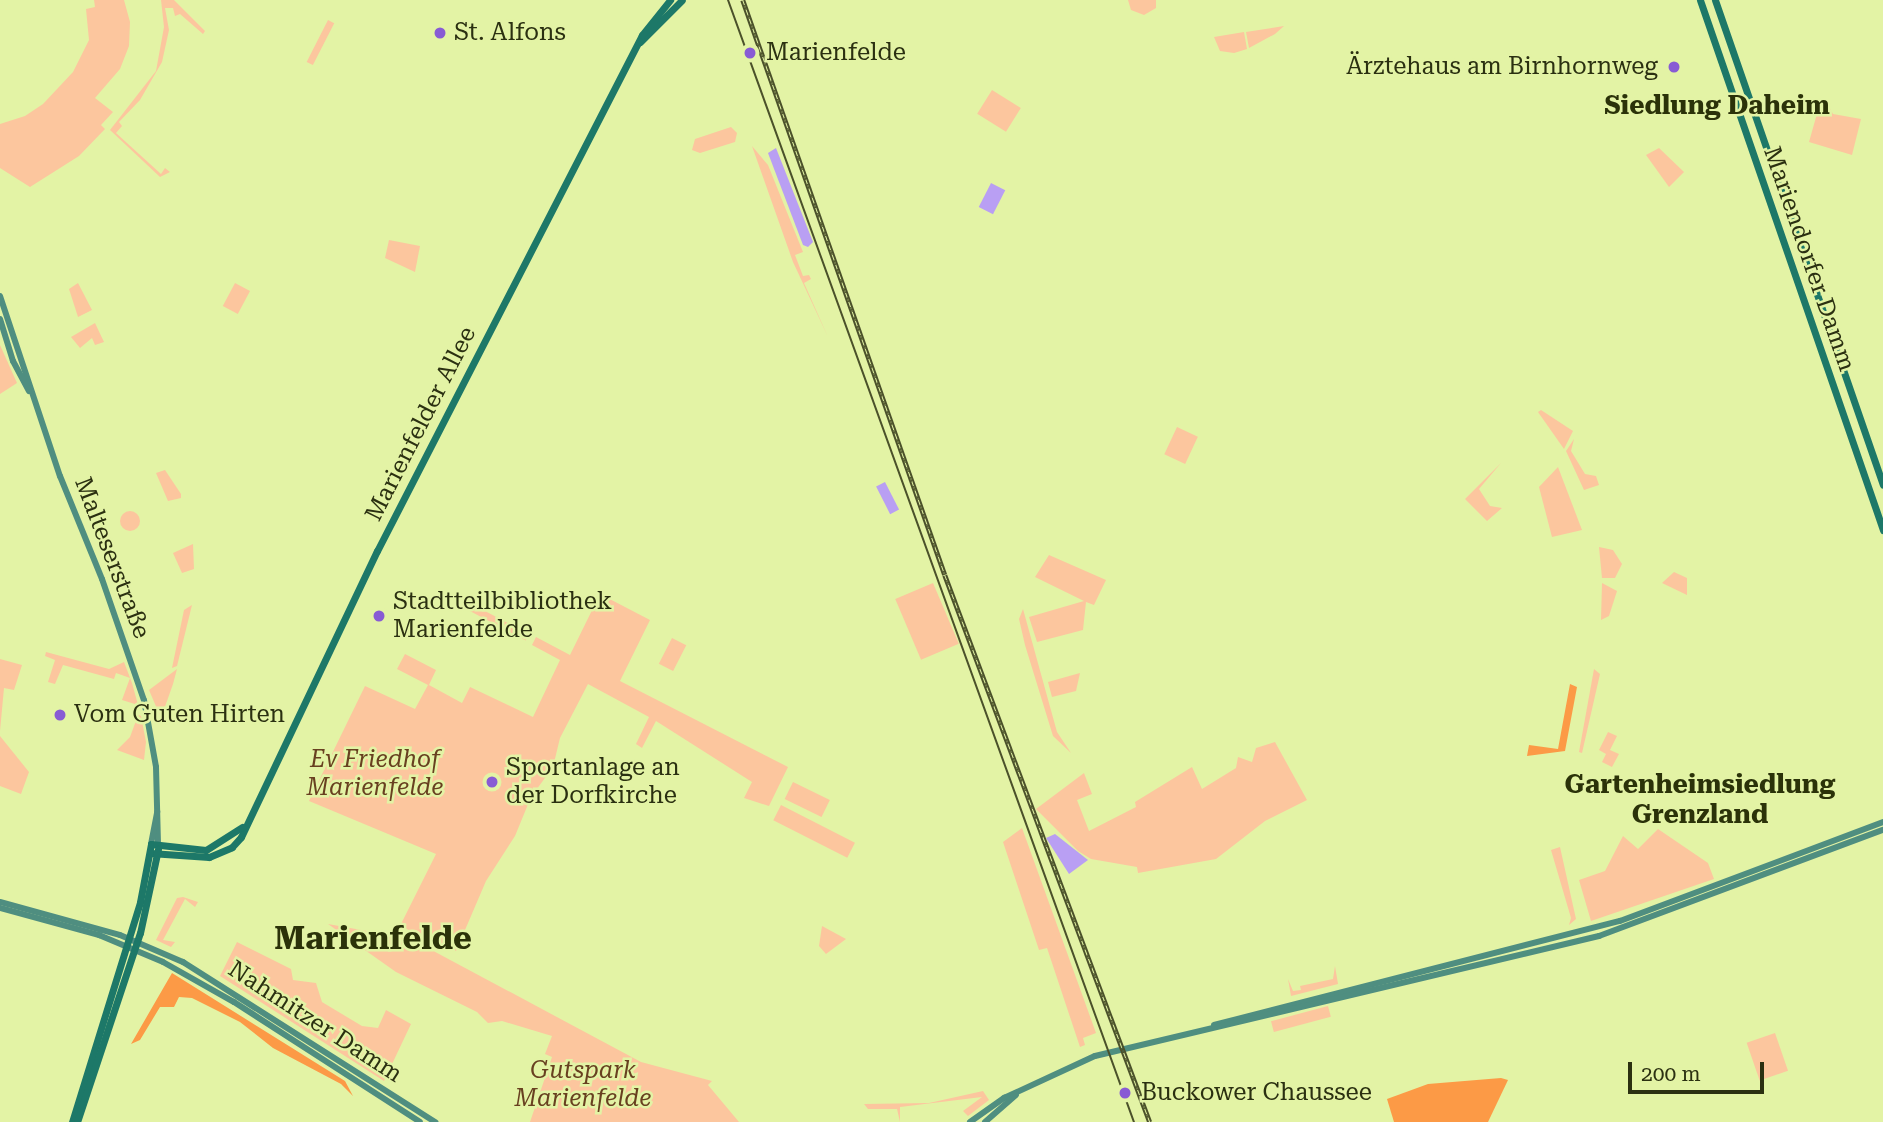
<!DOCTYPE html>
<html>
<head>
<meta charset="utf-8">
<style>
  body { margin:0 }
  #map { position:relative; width:1883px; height:1122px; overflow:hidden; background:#e3f3a5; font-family:"Roboto Serif",serif }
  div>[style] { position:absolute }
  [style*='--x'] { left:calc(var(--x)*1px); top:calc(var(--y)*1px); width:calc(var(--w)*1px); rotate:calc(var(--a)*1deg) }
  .green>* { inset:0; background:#fcc69e; transform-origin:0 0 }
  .round { border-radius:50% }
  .forest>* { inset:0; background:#fc9a46 }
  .water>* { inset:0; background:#b99ff3; transform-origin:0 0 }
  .secondary>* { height:6px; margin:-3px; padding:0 3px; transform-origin:3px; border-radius:3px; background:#4f8e80 }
  .primary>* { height:7px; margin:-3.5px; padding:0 3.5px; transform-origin:3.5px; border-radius:3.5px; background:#1d7868 }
  .tram>* { height:2px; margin:-1px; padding:0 1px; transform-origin:1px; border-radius:1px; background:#4b512a }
  .rail>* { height:4.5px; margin-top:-2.25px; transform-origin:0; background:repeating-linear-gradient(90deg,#e3f3a5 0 5px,#4b512a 0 10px); box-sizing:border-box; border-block:2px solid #4b512a }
  .dots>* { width:19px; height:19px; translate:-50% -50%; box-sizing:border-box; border:4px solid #e3f3a5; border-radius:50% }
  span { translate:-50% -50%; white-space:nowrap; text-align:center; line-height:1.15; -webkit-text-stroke:5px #e3f3a5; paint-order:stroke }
  .poi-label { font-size:24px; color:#2b3011 }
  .left { translate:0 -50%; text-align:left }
  .right { translate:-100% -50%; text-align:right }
  .street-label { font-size:24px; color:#2b3011 }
  .park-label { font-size:24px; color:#684020; font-style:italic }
  .neighbourhood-label { font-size:26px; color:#2b3209; font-weight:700 }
  .district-label { font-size:32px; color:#2b3209; font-weight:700 }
  .scale { position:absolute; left:1628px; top:1062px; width:136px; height:32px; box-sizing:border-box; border:4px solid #2b3011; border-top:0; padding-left:9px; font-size:21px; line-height:24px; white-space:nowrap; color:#2b3011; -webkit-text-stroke:5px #e3f3a5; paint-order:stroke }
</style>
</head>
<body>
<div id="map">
  <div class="green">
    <div style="clip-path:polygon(94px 0,124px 0,130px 22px,129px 46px,120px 69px,95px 98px,113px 112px,101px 125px,105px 129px,79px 156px,30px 187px,0 168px,0 124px,25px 116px,43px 104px,73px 72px,89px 40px,86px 9px,95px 7px)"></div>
    <div style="clip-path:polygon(161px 0,174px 0,205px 31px,203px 34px,180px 14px,175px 16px,173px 8px,165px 8px,169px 30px,162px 62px,140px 100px,119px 122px,122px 126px,116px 133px,161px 174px,165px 168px,170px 172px,160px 177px,110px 130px,156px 71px,164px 27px)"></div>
    <div style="clip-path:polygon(1128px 0,1156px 0,1156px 8px,1144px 15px,1131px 10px)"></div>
    <div style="left:328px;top:20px;width:7px;height:47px;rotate:27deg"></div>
    <div style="clip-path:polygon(1284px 26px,1275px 34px,1249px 48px,1246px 32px)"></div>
    <div style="clip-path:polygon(1244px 32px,1247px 49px,1234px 53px,1220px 51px,1214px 37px)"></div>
    <div style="left:992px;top:90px;width:34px;height:28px;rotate:32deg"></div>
    <div style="clip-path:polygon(1820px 103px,1827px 103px,1833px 114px,1861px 119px,1852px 155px,1809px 142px)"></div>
    <div style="clip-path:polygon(731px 127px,737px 133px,735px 142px,700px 153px,692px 150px,695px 139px)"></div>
    <div style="clip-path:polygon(752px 146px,768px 165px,803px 252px,795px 255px,803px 276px,809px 275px,811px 279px,804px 283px,828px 337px,793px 262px)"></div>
    <div style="clip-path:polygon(1659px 148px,1684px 172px,1669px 187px,1646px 155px)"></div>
    <div style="clip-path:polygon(389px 240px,420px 246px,415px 272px,385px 258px)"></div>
    <div style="clip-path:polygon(78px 283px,92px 310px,78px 317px,69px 289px)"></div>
    <div style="left:235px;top:283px;width:17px;height:26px;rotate:28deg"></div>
    <div style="clip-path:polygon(95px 323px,104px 342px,95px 345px,92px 338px,80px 348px,71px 337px)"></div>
    <div style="clip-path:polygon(0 345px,17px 383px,0 394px)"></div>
    <div style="clip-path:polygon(1541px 410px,1573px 431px,1564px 449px,1538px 412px)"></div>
    <div style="left:1177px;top:427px;width:23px;height:30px;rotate:25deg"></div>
    <div style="clip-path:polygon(1574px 439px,1571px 451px,1585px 474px,1596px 476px,1599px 485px,1584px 490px,1566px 451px)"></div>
    <div style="clip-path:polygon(1501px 463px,1479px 489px,1490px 506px,1502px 508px,1487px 521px,1465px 499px)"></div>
    <div style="clip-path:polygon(1558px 467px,1582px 530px,1552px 537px,1539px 487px)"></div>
    <div style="clip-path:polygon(165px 470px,181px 494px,181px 498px,168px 501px,156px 473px)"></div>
    <div class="round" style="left:120px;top:511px;width:20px;height:20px"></div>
    <div style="clip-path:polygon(193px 544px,194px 569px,182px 573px,173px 553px)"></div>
    <div style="clip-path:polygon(1599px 547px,1613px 550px,1622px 564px,1615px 578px,1602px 578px)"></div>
    <div style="clip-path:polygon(1049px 555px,1106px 580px,1094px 605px,1086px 602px,1083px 630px,1037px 642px,1029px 617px,1084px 601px,1035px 577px)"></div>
    <div style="clip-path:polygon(1674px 572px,1687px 578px,1687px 595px,1662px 583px)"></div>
    <div style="left:933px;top:583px;width:66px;height:41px;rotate:67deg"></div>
    <div style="clip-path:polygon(1602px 583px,1617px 591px,1609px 616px,1601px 620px)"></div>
    <div style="clip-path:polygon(600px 594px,650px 620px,620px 681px,788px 767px,769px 806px,744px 798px,752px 782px,656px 721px,642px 748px,636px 744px,649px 717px,588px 684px,560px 738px,553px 767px,531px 797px,515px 836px,486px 881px,456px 951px,400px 926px,436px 854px,309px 801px,365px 686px,415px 709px,428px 685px,397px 669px,405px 654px,436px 670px,429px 685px,462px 703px,470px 687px,533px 717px,560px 660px,532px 645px,536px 637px,570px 655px)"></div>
    <div style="left:468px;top:602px;width:69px;height:7px;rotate:28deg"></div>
    <div style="clip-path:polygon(192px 605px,177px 666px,172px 668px,184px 610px)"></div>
    <div style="clip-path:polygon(1023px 609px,1057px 732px,1071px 753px,1053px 736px,1025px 645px,1019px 619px)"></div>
    <div style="left:672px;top:638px;width:16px;height:29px;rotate:27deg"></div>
    <div style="clip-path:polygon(46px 652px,109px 669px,124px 662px,132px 683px,138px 705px,122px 700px,130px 678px,116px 673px,114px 679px,63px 665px,55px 684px,48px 682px,55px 660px,45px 656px)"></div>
    <div style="clip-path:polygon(0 659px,22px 665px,14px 690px,4px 688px,0 731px)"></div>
    <div style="clip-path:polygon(177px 669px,173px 684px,161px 718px,149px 690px)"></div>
    <div style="clip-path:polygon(1594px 669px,1600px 674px,1582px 753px,1579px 752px)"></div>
    <div style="clip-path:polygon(1080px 673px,1076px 691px,1052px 697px,1048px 682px)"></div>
    <div style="clip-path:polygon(134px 713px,141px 716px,146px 742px,144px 760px,117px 750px,130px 737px,137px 718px)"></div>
    <div style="clip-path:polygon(1608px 732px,1617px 736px,1610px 750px,1619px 754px,1612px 767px,1602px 762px,1606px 754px,1599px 750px)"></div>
    <div style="clip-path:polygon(0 736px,29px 772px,21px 794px,0 786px)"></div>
    <div style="clip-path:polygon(1275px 742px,1307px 800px,1265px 821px,1216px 859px,1138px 873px,1137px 867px,1091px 859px,1078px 851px,1036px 809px,1084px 773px,1092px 794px,1077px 800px,1089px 831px,1136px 807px,1135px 802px,1192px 767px,1202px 789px,1236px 768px,1238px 757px,1252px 762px,1256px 748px)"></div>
    <div style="left:793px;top:782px;width:41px;height:19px;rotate:26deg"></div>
    <div style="left:781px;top:805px;width:83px;height:17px;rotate:27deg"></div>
    <div style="clip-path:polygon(1022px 828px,1096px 1033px,1083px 1038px,1085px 1045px,1080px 1047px,1047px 948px,1039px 950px,1003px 842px)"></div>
    <div style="clip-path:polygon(1658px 829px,1708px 863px,1714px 879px,1591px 921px,1579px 880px,1605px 871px,1623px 836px,1638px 849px)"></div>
    <div style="clip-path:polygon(1560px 847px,1576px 919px,1569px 925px,1571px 918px,1551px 850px)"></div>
    <div style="clip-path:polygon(183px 897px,198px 902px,195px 907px,185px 899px,163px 940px,175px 942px,171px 947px,156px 940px,177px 898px)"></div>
    <div style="clip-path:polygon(328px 924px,411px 939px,641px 1062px,712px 1081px,708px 1085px,739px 1122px,530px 1122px,552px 1057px,545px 1054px,552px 1036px,502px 1021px,488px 1023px,477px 1012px,396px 972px)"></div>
    <div style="clip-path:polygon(822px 926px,846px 939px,826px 954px,819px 946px)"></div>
    <div style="clip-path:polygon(237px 942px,291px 969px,293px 980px,316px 983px,322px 1002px,362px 1026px,378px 1028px,386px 1010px,411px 1024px,384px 1081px,220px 976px)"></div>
    <div style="clip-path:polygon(1335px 966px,1338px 984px,1291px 996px,1288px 979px,1293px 991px,1301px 990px,1300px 986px,1333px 979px)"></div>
    <div style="left:1328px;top:1006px;width:11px;height:59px;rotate:75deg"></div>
    <div style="left:1775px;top:1033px;width:40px;height:30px;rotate:71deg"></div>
    <div style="clip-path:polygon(983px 1091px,989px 1100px,968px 1116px,963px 1111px,982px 1097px,900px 1107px,900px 1122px,897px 1109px,868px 1109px,864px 1104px,929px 1103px)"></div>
  </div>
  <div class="forest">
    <div style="clip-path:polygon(1570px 684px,1577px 687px,1565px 751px,1527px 756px,1529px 745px,1558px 749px)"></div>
    <div style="clip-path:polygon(172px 973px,345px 1081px,353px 1096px,341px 1084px,273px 1048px,240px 1022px,192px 998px,179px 997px,174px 1007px,160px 1007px,140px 1040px,131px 1044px)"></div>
    <div style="clip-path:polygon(1501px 1078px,1508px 1080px,1488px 1122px,1394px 1122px,1387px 1099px,1428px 1084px)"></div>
  </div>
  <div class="water">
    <div style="clip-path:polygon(776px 148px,813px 242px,808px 247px,803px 245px,768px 153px)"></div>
    <div style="left:991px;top:183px;width:16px;height:27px;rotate:27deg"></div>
    <div style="left:885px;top:482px;width:31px;height:10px;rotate:63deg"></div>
    <div style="clip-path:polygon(1055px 834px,1088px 860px,1069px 874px,1046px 838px)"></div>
  </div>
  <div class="secondary">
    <div style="--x:0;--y:296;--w:190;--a:71.6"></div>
    <div style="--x:60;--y:476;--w:111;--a:67.8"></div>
    <div style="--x:102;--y:579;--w:128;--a:70.9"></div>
    <div style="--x:144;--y:700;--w:68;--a:79.8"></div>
    <div style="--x:156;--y:767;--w:78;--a:88.5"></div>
    <div style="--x:0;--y:319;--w:44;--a:72.8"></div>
    <div style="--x:13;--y:361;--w:34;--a:62"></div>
    <div style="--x:151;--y:844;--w:33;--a:-79"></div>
    <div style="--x:0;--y:902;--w:124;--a:15.4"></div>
    <div style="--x:120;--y:935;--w:69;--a:23.2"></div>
    <div style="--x:183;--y:962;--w:299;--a:32.4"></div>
    <div style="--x:0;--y:908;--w:103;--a:15.3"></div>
    <div style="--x:99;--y:935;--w:69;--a:22.9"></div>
    <div style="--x:163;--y:962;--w:81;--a:29.4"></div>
    <div style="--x:234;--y:1002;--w:221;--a:32.8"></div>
    <div style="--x:1214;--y:1025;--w:419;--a:-14.4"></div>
    <div style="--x:1620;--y:921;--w:281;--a:-20.6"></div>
    <div style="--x:970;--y:1122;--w:42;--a:-35.2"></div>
    <div style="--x:1004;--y:1098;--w:100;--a:-24.8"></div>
    <div style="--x:1095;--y:1056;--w:518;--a:-13.39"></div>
    <div style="--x:1599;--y:936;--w:303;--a:-20.5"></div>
    <div style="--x:985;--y:1122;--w:41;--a:-41.1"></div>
  </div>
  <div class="primary">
    <div style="--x:1700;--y:0;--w:561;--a:70.95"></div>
    <div style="--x:1715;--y:0;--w:513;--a:70.89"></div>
    <div style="--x:640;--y:42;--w:59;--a:-45"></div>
    <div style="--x:150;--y:853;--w:59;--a:3.9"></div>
    <div style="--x:209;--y:857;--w:25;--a:-23"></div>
    <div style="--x:232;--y:847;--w:13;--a:-48"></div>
    <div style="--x:241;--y:837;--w:317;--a:-64.6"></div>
    <div style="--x:377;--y:551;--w:580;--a:-62.82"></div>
    <div style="--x:642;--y:35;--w:45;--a:-51.3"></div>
    <div style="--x:72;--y:1122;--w:230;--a:-72.8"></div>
    <div style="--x:140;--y:902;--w:59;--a:-79.3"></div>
    <div style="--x:151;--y:844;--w:55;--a:6.2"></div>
    <div style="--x:206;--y:850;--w:43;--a:-32.6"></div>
    <div style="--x:77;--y:1122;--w:199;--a:-71.6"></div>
    <div style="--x:140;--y:933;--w:86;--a:-77.9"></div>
  </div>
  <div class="tram">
    <div style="--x:728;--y:0;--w:1193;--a:70.11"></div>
  </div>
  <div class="rail">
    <div style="--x:743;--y:0;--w:609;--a:70.64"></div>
    <div style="--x:945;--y:575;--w:584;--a:69.46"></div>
  </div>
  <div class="dots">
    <div style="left:440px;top:33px;background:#885bd4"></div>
    <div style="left:750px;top:53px;background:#885bd4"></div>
    <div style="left:1674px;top:67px;background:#885bd4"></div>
    <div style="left:379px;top:616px;background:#885bd4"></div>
    <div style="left:60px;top:715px;background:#885bd4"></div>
    <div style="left:492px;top:782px;background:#885bd4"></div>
    <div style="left:1125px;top:1093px;background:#885bd4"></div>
  </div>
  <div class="poi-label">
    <span class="left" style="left:454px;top:33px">St. Alfons</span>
    <span class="left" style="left:766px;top:53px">Marienfelde</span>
    <span class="right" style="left:1658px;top:67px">Ärztehaus am Birnhornweg</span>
    <span class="left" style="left:393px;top:616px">Stadtteilbibliothek<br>Marienfelde</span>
    <span class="left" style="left:74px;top:715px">Vom Guten Hirten</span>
    <span class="left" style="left:506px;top:782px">Sportanlage an<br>der Dorfkirche</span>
    <span class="left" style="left:1141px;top:1093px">Buckower Chaussee</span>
  </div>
  <div class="street-label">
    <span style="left:1809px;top:259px;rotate:71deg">Mariendorfer Damm</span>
    <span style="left:421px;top:424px;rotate:-63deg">Marienfelder Allee</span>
    <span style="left:112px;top:558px;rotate:69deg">Malteserstraße</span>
    <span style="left:315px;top:1022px;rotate:33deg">Nahmitzer Damm</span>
  </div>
  <div class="park-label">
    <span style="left:375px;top:774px">Ev Friedhof<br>Marienfelde</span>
    <span style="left:583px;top:1085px">Gutspark<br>Marienfelde</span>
  </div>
  <div class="neighbourhood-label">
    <span style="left:1717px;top:106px">Siedlung Daheim</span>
    <span style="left:1700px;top:800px">Gartenheimsiedlung<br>Grenzland</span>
  </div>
  <div class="district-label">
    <span style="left:373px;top:938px">Marienfelde</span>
  </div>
  <div class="scale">200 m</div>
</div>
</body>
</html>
